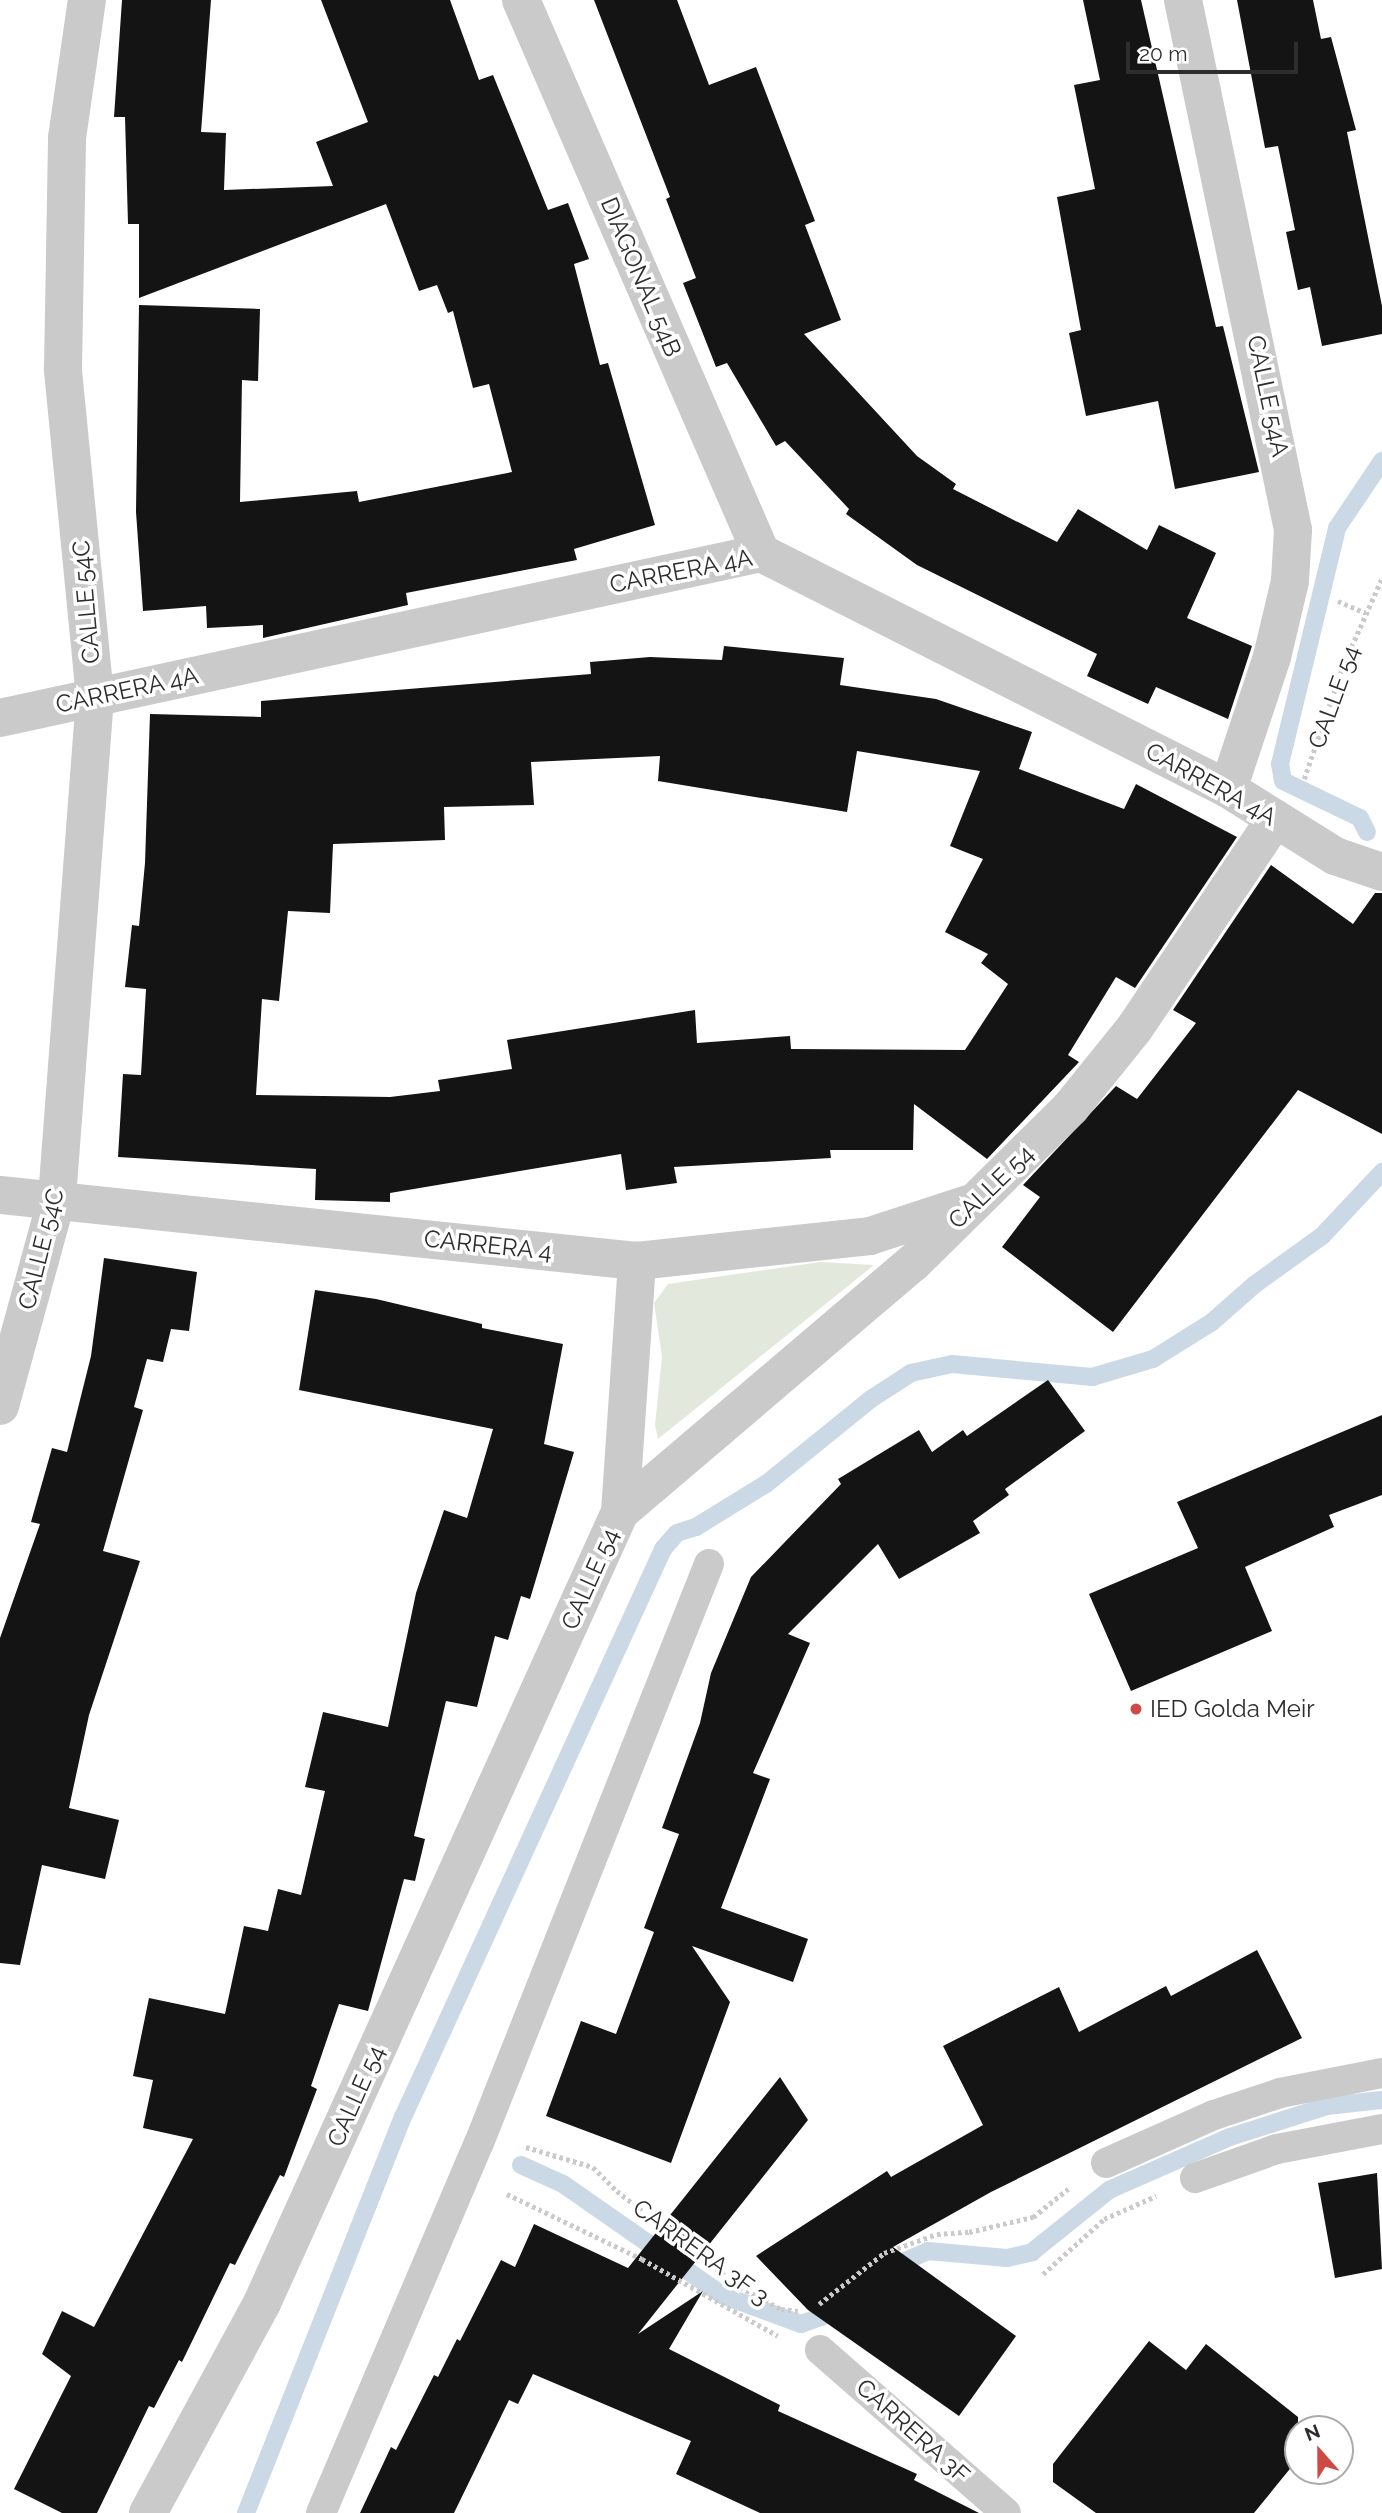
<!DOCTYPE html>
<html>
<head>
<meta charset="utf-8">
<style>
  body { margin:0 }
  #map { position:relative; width:1382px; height:2513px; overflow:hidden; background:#fff; font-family:Raleway,sans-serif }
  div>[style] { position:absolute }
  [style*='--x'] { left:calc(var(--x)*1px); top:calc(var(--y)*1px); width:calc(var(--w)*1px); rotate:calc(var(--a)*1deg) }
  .green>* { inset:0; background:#e2e9dc }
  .stream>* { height:18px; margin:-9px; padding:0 9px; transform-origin:9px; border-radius:9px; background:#cbd9e6 }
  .building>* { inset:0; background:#141414 }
  .path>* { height:4.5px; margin-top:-2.25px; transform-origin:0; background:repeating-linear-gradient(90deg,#cacaca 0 3.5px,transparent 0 7px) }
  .service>* { height:30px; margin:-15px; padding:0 15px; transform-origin:15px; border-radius:15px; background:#cacaca }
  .minor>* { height:38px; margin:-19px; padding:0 19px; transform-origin:19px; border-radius:19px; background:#cacaca }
  .dots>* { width:19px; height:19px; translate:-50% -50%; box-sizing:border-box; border:4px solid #fff; border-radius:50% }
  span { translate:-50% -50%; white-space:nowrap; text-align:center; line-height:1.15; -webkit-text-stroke:7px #fff; paint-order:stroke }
  .street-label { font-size:24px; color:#2d2d2d }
  .poi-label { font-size:24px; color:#2d2d2d }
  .left { translate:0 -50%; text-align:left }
  .north { position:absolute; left:1284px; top:2415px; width:70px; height:70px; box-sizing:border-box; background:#fff; border:2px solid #ababab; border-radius:50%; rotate:339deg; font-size:19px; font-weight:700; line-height:28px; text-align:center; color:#2d2d2d }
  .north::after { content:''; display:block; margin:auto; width:24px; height:32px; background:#ce4a45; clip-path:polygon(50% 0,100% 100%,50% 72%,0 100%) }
  .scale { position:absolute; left:1126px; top:42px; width:172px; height:32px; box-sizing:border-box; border:4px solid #2d2d2d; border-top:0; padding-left:9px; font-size:21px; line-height:24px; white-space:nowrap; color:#2d2d2d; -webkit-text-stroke:5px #fff; paint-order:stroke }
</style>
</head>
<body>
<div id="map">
  <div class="green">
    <div style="clip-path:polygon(820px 1262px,874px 1265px,658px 1439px,655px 1425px,662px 1357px,654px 1303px,668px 1284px)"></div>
  </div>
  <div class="stream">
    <div style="--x:1367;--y:832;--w:16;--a:-117"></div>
    <div style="--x:1360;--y:818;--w:85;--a:-154.3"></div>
    <div style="--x:1283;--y:781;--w:17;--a:-100"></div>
    <div style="--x:1280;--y:764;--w:243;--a:-76.4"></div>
    <div style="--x:1337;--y:528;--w:81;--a:-56.1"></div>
    <div style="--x:521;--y:2165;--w:46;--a:24.3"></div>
    <div style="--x:563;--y:2184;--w:194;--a:34.9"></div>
    <div style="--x:722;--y:2295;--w:84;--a:20.2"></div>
    <div style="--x:801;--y:2324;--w:42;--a:-19.3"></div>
    <div style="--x:887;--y:2269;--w:45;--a:-23.7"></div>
    <div style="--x:928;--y:2251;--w:79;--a:5.1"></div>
    <div style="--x:1007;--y:2258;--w:26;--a:-13"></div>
    <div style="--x:1032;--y:2252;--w:99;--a:-38.8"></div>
    <div style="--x:1109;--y:2190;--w:132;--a:-23.7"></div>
    <div style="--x:1230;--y:2137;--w:102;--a:-17.7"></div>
    <div style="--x:1327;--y:2106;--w:55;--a:-6.2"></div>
    <div style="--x:246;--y:2513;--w:426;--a:-68.4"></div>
    <div style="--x:403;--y:2117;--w:625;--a:-65.4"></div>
    <div style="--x:663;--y:1549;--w:21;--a:-49"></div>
    <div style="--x:677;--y:1533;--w:20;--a:-18"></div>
    <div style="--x:696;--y:1527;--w:82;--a:-31.6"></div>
    <div style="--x:766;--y:1484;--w:135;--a:-39"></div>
    <div style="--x:871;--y:1399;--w:48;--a:-33"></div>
    <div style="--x:911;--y:1373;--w:42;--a:-12.4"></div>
    <div style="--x:952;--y:1364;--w:141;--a:5.3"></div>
    <div style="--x:1092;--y:1377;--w:64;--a:-16.4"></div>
    <div style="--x:1153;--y:1359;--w:70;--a:-32.1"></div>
    <div style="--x:1212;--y:1322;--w:56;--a:-41.4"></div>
    <div style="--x:1254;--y:1285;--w:84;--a:-35.8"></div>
    <div style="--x:1322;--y:1236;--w:88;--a:-46.8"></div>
  </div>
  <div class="building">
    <div style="clip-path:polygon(122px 0,211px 0,201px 132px,226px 133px,224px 190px,333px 186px,316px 142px,368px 122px,321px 0,450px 0,479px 80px,493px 75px,548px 210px,568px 203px,589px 259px,574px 264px,600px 365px,608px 363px,655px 525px,574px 549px,577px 560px,406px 593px,408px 605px,263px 638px,263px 625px,207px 628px,206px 606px,143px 611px,136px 512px,139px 305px,260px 309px,258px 381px,242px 380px,240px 502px,357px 491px,359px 502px,512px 472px,489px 384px,473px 388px,453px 311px,448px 313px,437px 285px,419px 291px,386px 204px,139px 298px,139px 224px,128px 224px,125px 117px,114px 117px)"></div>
    <div style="clip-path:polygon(594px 0,677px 0,709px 85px,756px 67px,815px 221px,805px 225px,841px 320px,804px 334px,917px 456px,956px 484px,953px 489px,1057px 542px,1078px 509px,1147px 550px,1159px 525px,1216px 553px,1187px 618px,1252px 646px,1228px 719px,1156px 687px,1148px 704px,1087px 676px,1097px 654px,917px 565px,846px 514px,849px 509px,785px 441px,776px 446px,727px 363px,716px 367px,683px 283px,696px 278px,666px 199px,670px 197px)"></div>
    <div style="clip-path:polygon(1083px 0,1141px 0,1216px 327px,1223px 326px,1259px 472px,1175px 489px,1158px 401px,1086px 416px,1069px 333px,1081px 330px,1057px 197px,1095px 189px,1074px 85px,1100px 80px)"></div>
    <div style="clip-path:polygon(1237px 0,1313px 0,1321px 39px,1331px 37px,1356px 130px,1347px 132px,1382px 306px,1382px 334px,1322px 346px,1310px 287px,1298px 290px,1286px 232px,1295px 230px,1278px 146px,1265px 148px)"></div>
    <div style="clip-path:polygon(evenodd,724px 646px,844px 658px,840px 685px,936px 699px,1032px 732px,1019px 769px,1124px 809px,1136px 784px,1237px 837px,1135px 988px,1116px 977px,1068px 1055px,1079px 1062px,987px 1159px,914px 1104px,913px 1150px,830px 1150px,831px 1158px,674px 1167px,677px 1183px,626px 1190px,621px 1154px,390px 1193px,390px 1202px,315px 1200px,316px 1169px,118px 1157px,123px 1074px,141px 1075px,146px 989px,125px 987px,132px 925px,139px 926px,145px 863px,150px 714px,261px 717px,261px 701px,591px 674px,590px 662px,650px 657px,722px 660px,724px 646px,857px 751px,980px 771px,950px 846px,983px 859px,945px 932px,988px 954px,981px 963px,1008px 984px,965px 1050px,791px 1049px,790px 1036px,697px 1043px,695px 1010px,507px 1040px,512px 1069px,438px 1080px,440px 1091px,390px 1097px,256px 1095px,262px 999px,279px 1001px,288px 911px,330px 913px,333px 844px,445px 840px,444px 807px,534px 805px,531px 762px,660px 756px,658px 781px,847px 812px,857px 751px)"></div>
    <div style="clip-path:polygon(1271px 865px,1353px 924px,1375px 893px,1382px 893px,1382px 1134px,1298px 1090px,1113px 1332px,1002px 1247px,1040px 1197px,1023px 1185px,1116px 1086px,1137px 1099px,1196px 1023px,1173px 1010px)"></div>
    <div style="clip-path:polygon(104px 1258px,197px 1272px,189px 1331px,171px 1329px,163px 1362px,147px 1359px,134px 1407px,143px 1410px,103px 1551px,140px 1561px,89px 1715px,69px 1808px,119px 1820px,105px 1879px,42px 1865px,20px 1965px,0 1963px,0 1638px,40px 1524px,31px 1522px,52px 1448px,67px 1452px,91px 1356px)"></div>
    <div style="clip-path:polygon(315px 1290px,376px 1299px,482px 1324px,482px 1328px,563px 1344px,544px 1444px,574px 1452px,530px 1599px,521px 1596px,508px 1640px,495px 1636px,477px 1707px,446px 1701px,414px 1836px,425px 1839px,415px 1881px,404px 1879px,368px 2011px,339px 2004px,311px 2086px,317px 2089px,284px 2177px,280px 2175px,235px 2265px,230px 2263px,182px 2362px,179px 2360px,154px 2408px,149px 2406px,97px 2513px,62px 2513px,14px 2489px,71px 2376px,42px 2354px,62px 2311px,94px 2327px,193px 2139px,143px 2128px,153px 2080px,133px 2076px,149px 1998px,225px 2014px,244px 1926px,268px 1931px,278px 1889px,301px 1895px,325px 1791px,305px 1787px,323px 1712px,388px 1727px,416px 1593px,444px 1510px,467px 1518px,493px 1429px,299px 1390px)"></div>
    <div style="clip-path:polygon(1048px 1380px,1085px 1431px,1005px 1489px,1009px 1495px,973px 1521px,980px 1533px,899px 1579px,878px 1544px,788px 1634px,810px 1643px,753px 1773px,770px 1779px,721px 1908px,808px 1939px,793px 1982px,692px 1946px,730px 2002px,671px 2163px,546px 2116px,581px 2021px,616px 2034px,654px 1932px,644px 1928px,679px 1834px,662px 1828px,700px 1723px,711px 1673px,751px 1577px,841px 1484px,838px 1479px,919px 1430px,932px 1452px,963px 1430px,967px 1436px)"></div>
    <div style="clip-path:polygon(1382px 1415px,1382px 1495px,1329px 1515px,1334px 1527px,1245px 1567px,1272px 1631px,1131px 1691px,1089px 1594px,1198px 1548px,1177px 1502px)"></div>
    <div style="clip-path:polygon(1257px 1950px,1302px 2038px,991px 2192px,893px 2247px,1016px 2336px,959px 2416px,808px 2310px,756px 2256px,887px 2171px,891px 2177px,983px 2125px,943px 2046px,1059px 1987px,1079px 2032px,1166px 1986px,1171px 1996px)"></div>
    <div style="clip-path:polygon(780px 2077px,808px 2120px,638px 2334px,703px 2291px,669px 2349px,780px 2405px,778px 2411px,917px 2474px,914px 2480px,979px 2513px,760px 2513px,676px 2474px,691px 2441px,533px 2374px,518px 2404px,509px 2400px,454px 2513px,360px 2513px,391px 2447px,396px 2450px,434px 2375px,438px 2377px,457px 2339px,460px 2341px,501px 2260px,515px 2267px,534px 2224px,628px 2268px)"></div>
    <div style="clip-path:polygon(1377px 2173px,1382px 2269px,1335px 2278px,1318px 2183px)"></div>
    <div style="clip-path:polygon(1149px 2341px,1186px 2370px,1206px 2344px,1298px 2417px,1298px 2459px,1254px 2513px,1096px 2513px,1053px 2482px,1053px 2464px)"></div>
  </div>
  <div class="path">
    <div style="--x:1338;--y:601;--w:30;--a:23"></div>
    <div style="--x:1304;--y:779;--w:120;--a:-71"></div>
    <div style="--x:1343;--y:666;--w:96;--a:-66.1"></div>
    <div style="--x:526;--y:2147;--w:70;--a:16.6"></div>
    <div style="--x:593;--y:2167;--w:34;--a:45"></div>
    <div style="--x:617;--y:2191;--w:156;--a:38"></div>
    <div style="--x:740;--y:2287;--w:47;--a:28.2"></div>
    <div style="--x:781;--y:2309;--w:17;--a:7"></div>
    <div style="--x:507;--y:2194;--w:150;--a:25.7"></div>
    <div style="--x:642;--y:2259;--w:156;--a:29.5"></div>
    <div style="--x:1043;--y:2274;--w:82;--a:-42"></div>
    <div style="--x:1104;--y:2219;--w:57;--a:-23.9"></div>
    <div style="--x:819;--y:2304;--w:83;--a:-38.1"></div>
    <div style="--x:884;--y:2253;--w:56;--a:-19.7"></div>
    <div style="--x:937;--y:2234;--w:32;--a:-4"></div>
    <div style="--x:969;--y:2232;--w:66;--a:-13.2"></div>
    <div style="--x:1033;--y:2217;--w:45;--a:-38.7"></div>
  </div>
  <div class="service">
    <div style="--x:1106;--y:2163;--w:118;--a:-24"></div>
    <div style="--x:1214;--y:2115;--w:70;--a:-18.4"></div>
    <div style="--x:1280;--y:2093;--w:104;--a:-11.1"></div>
    <div style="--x:1195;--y:2178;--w:87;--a:-19.5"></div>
    <div style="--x:1277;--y:2149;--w:107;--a:-10.8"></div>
    <div style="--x:820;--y:2350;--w:247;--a:41.2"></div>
    <div style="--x:321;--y:2513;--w:402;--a:-66.9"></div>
    <div style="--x:479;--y:2143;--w:623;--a:-68.34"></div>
  </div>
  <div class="minor">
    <div style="--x:521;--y:0;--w:603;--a:66.54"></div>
    <div style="--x:1183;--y:0;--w:541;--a:78.27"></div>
    <div style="--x:1293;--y:530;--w:51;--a:93.4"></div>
    <div style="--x:1290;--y:581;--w:78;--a:103.3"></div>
    <div style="--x:1272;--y:657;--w:139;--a:108.4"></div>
    <div style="--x:0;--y:718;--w:779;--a:-12.23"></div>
    <div style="--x:761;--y:553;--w:523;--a:26.81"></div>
    <div style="--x:1228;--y:789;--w:126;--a:32.1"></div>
    <div style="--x:1335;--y:856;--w:50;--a:18.8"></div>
    <div style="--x:0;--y:1195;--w:640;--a:5.92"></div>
    <div style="--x:637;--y:1261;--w:234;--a:-6.1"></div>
    <div style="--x:870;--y:1236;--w:103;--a:-18.1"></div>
    <div style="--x:0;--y:1406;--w:216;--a:-74.7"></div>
    <div style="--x:57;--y:1198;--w:502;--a:-85.66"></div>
    <div style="--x:95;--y:697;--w:330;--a:-95.6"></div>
    <div style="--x:63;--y:369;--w:231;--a:-89"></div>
    <div style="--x:67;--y:138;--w:139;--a:-81.8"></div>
    <div style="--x:620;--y:1512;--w:252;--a:-86.1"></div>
    <div style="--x:148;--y:2513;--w:239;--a:-61.5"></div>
    <div style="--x:262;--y:2303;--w:868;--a:-65.65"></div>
    <div style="--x:620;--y:1512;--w:385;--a:-40.4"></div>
    <div style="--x:913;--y:1263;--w:222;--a:-44.6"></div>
    <div style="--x:1071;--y:1107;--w:100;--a:-51.1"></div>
    <div style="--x:1134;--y:1029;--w:253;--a:-56.1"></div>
  </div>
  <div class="dots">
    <div style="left:1136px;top:1709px;background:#ce4a45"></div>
  </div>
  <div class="street-label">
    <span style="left:641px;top:277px;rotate:67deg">DIAGONAL 54B</span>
    <span style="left:1268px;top:396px;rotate:78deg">CALLE 54A</span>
    <span style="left:681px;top:571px;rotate:-11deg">CARRERA 4A</span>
    <span style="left:86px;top:602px;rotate:-95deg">CALLE 54C</span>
    <span style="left:127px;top:690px;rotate:-12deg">CARRERA 4A</span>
    <span style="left:1334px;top:697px;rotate:-70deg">CALLE 54</span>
    <span style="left:1211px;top:784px;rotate:29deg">CARRERA 4A</span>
    <span style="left:991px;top:1187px;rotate:-44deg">CALLE 54</span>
    <span style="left:488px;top:1245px;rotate:6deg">CARRERA 4</span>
    <span style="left:41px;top:1249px;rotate:-76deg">CALLE 54C</span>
    <span style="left:590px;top:1579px;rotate:-66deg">CALLE 54</span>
    <span style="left:356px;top:2096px;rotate:-66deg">CALLE 54</span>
    <span style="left:701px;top:2252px;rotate:36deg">CARRERA 3F 3</span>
    <span style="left:913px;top:2431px;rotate:42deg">CARRERA 3F</span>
  </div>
  <div class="poi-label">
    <span class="left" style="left:1150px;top:1709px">IED Golda Meir</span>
  </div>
  <div class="north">N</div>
  <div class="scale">20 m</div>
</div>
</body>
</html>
